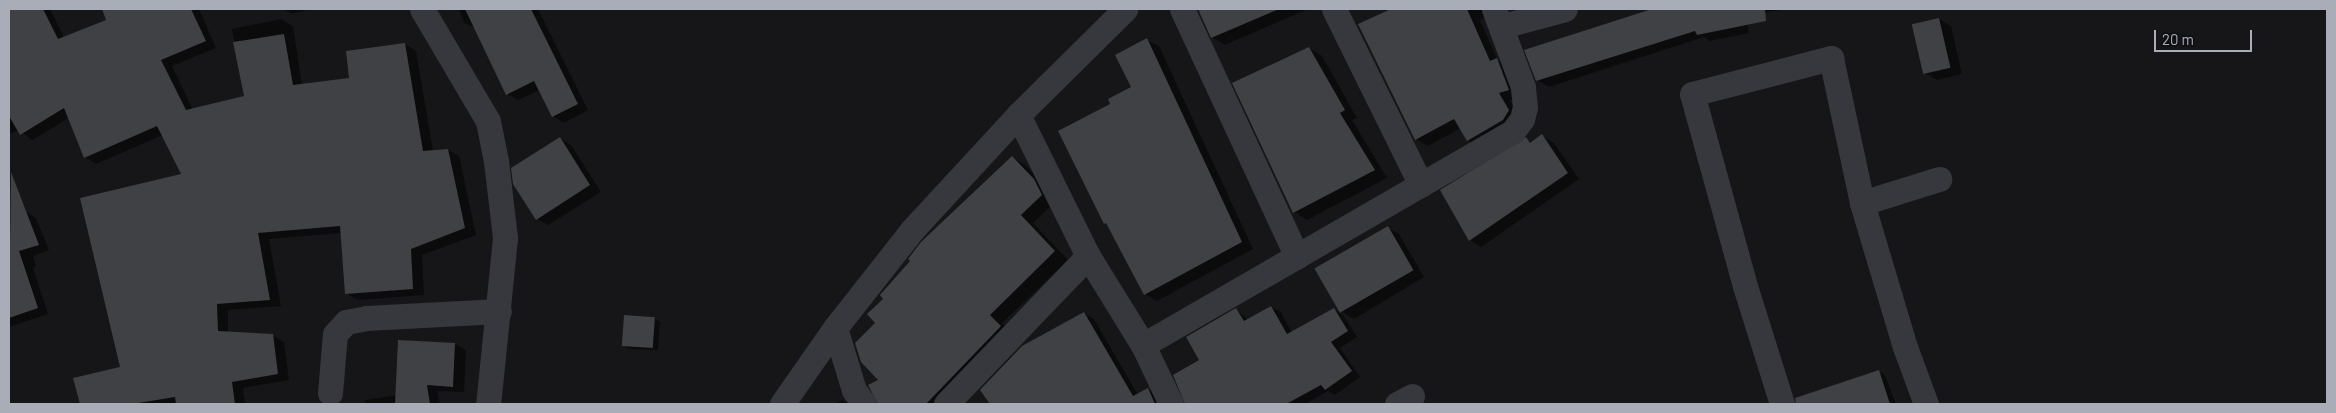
<!DOCTYPE html>
<html>
<head>
<meta charset="utf-8">
<style>
  body { margin:0 }
  #map { position:relative; width:2336px; height:413px; overflow:hidden; background:#161618; font-family:Barlow,sans-serif }
  div>[style] { position:absolute }
  [style*='--x'] { left:calc(var(--x)*1px); top:calc(var(--y)*1px); width:calc(var(--w)*1px); rotate:calc(var(--a)*1deg) }
  .shadow>* { inset:0; background:#0007 }
  .building>* { inset:0; background:#404145; transform-origin:0 0 }
  .minor>* { height:25px; margin:-12.5px; padding:0 12.5px; transform-origin:12.5px; border-radius:12.5px; background:#37383d }
  span { translate:-50% -50%; white-space:nowrap; text-align:center; line-height:1.15; -webkit-text-stroke:5px #111113; paint-order:stroke }
  .frame { position:absolute; inset:0; border:10px solid #a8adb8; pointer-events:none }
  .scale { position:absolute; left:2154px; top:30px; width:98px; height:22px; box-sizing:border-box; border:2px solid #a8adb8; border-top:0; padding-left:6px; font-size:15px; line-height:18px; white-space:nowrap; color:#a8adb8; -webkit-text-stroke:4px #111113; paint-order:stroke }
</style>
</head>
<body>
<div id="map">
  <div class="shadow">
    <div style="clip-path:polygon(9px 9px,50px 9px,64px 37px,108px 20px,103px 9px,199px 9px,216px 48px,172px 66px,193px 110px,245px 97px,232px 29px,281px 19px,293px 26px,302px 85px,351px 79px,405px 44px,416px 51px,433px 151px,448px 150px,459px 156px,476px 235px,422px 255px,424px 295px,358px 300px,346px 293px,342px 233px,269px 239px,281px 306px,228px 310px,228px 333px,272px 335px,284px 342px,289px 380px,243px 388px,245px 404px,81px 404px,75px 379px,121px 368px,183px 175px,163px 135px,96px 164px,85px 157px,69px 118px,32px 140px,19px 130px,9px 134px)"></div>
    <div style="clip-path:polygon(283px 9px,309px 9px,292px 14px)"></div>
    <div style="clip-path:polygon(459px 9px,538px 9px,588px 110px,564px 123px,553px 116px,540px 90px,518px 100px,507px 94px,476px 28px,464px 23px)"></div>
    <div style="clip-path:polygon(1199px 9px,1308px 9px,1225px 45px,1212px 37px)"></div>
    <div style="clip-path:polygon(1394px 9px,1494px 9px,1492px 16px,1480px 20px,1498px 61px,1509px 67px,1520px 97px,1510px 100px,1520px 120px,1480px 147px,1468px 140px,1461px 128px,1428px 146px,1416px 139px,1359px 25px)"></div>
    <div style="clip-path:polygon(1656px 9px,1788px 9px,1746px 15px,1749px 33px,1710px 41px,1704px 37px,1549px 87px,1537px 80px,1526px 50px)"></div>
    <div style="clip-path:polygon(1939px 19px,1951px 26px,1962px 74px,1937px 80px,1925px 73px)"></div>
    <div style="clip-path:polygon(1147px 40px,1159px 46px,1253px 249px,1157px 301px,1145px 294px,1109px 226px,1105px 223px,1112px 105px,1133px 87px)"></div>
    <div style="clip-path:polygon(1309px 48px,1322px 56px,1357px 118px,1352px 120px,1387px 178px,1307px 220px,1294px 212px)"></div>
    <div style="clip-path:polygon(1542px 136px,1554px 143px,1579px 179px,1481px 247px,1470px 240px,1526px 139px,1532px 143px)"></div>
    <div style="clip-path:polygon(560px 138px,571px 145px,601px 192px,548px 225px,537px 219px)"></div>
    <div style="clip-path:polygon(1012px 157px,1025px 165px,1047px 188px,1054px 203px,1033px 223px,1068px 260px,1002px 323px,1013px 334px,947px 404px,879px 404px,877px 323px,885px 299px)"></div>
    <div style="clip-path:polygon(25px 211px,36px 218px,49px 250px,33px 256px,36px 266px,33px 268px,48px 314px,9px 327px,9px 215px)"></div>
    <div style="clip-path:polygon(1388px 228px,1399px 234px,1424px 277px,1354px 319px,1342px 312px)"></div>
    <div style="clip-path:polygon(1271px 307px,1281px 312px,1292px 333px,1334px 310px,1343px 315px,1357px 337px,1340px 348px,1360px 377px,1335px 395px,1328px 391px,1305px 404px,1288px 404px,1326px 380px,1283px 404px,1186px 404px,1175px 375px,1201px 361px,1236px 309px,1248px 320px)"></div>
    <div style="clip-path:polygon(1084px 313px,1094px 319px,1138px 395px,1148px 389px,1157px 395px,1161px 404px,991px 404px,981px 390px)"></div>
    <div style="clip-path:polygon(654px 318px,660px 322px,658px 350px,629px 349px,623px 345px)"></div>
    <div style="clip-path:polygon(455px 344px,466px 350px,464px 392px,437px 391px,440px 404px,365px 404px,365px 400px,397px 395px)"></div>
    <div style="clip-path:polygon(1879px 371px,1885px 375px,1896px 404px,1811px 404px,1808px 396px)"></div>
    <div style="clip-path:polygon(842px 400px,850px 404px,835px 404px)"></div>
  </div>
  <div class="building">
    <div style="clip-path:polygon(9px 9px,43px 9px,58px 39px,106px 20px,102px 9px,191px 9px,206px 41px,161px 60px,186px 110px,244px 96px,233px 42px,284px 34px,293px 85px,349px 78px,346px 51px,405px 43px,423px 151px,448px 149px,465px 228px,411px 249px,413px 289px,345px 294px,340px 226px,258px 233px,270px 300px,217px 304px,218px 331px,273px 334px,278px 374px,232px 382px,235px 404px,176px 404px,175px 397px,132px 404px,80px 404px,73px 378px,120px 367px,80px 198px,181px 174px,157px 126px,84px 158px,64px 108px,20px 135px,9px 116px)"></div>
    <div style="clip-path:polygon(465px 9px,531px 9px,578px 104px,552px 117px,534px 81px,506px 95px)"></div>
    <div style="clip-path:polygon(1198px 9px,1279px 9px,1211px 38px)"></div>
    <div style="clip-path:polygon(1391px 9px,1467px 9px,1490px 61px,1497px 58px,1509px 90px,1499px 93px,1509px 110px,1503px 120px,1467px 141px,1454px 119px,1415px 140px,1358px 24px)"></div>
    <div style="clip-path:polygon(1652px 9px,1765px 9px,1766px 21px,1697px 35px,1695px 31px,1536px 81px,1524px 50px)"></div>
    <div style="left:1939px;top:18px;width:51px;height:28px;rotate:77deg"></div>
    <div style="clip-path:polygon(1147px 38px,1242px 242px,1144px 295px,1106px 223px,1104px 224px,1058px 131px,1110px 104px,1108px 99px,1131px 87px,1115px 55px)"></div>
    <div style="clip-path:polygon(1309px 47px,1345px 110px,1340px 113px,1375px 170px,1293px 213px,1232px 83px)"></div>
    <div style="clip-path:polygon(1542px 134px,1568px 173px,1469px 241px,1440px 190px,1526px 137px,1530px 143px)"></div>
    <div style="clip-path:polygon(560px 137px,590px 185px,536px 220px,513px 184px,511px 168px)"></div>
    <div style="clip-path:polygon(1012px 156px,1034px 179px,1042px 195px,1021px 215px,1055px 251px,990px 315px,1001px 326px,926px 404px,878px 404px,868px 385px,878px 380px,861px 362px,855px 343px,875px 323px,867px 314px,883px 299px,880px 295px,910px 261px,908px 259px,921px 242px)"></div>
    <div style="clip-path:polygon(11px 172px,39px 245px,19px 251px,38px 308px,9px 318px)"></div>
    <div style="left:1388px;top:226px;width:51px;height:85px;rotate:60deg"></div>
    <div style="clip-path:polygon(1271px 306px,1287px 334px,1334px 308px,1348px 331px,1331px 342px,1352px 371px,1325px 390px,1321px 385px,1286px 404px,1185px 404px,1173px 375px,1199px 360px,1186px 337px,1236px 308px,1244px 321px)"></div>
    <div style="clip-path:polygon(1084px 312px,1133px 396px,1148px 388px,1155px 404px,990px 404px,980px 390px,1022px 346px)"></div>
    <div style="left:624px;top:315px;width:31px;height:31px;rotate:4deg"></div>
    <div style="clip-path:polygon(398px 340px,455px 343px,453px 387px,427px 385px,430px 404px,395px 404px)"></div>
    <div style="clip-path:polygon(1879px 370px,1890px 404px,1796px 404px,1795px 398px)"></div>
  </div>
  <div class="minor">
    <div style="--x:422;--y:9;--w:130;--a:59.5"></div>
    <div style="--x:488;--y:121;--w:41;--a:78.7"></div>
    <div style="--x:496;--y:161;--w:78;--a:83.3"></div>
    <div style="--x:505;--y:238;--w:167;--a:95.8"></div>
    <div style="--x:1182;--y:9;--w:273;--a:65.1"></div>
    <div style="--x:1334;--y:9;--w:196;--a:63.7"></div>
    <div style="--x:1503;--y:26;--w:64;--a:-15.3"></div>
    <div style="--x:1862;--y:203;--w:81;--a:-17.3"></div>
    <div style="--x:1088;--y:256;--w:105;--a:58.3"></div>
    <div style="--x:1143;--y:345;--w:427;--a:-30"></div>
    <div style="--x:1513;--y:131;--w:15;--a:-53"></div>
    <div style="--x:1522;--y:119;--w:12;--a:-76"></div>
    <div style="--x:1525;--y:107;--w:20;--a:-96"></div>
    <div style="--x:1523;--y:87;--w:83;--a:-110.4"></div>
    <div style="--x:835;--y:328;--w:65;--a:73"></div>
    <div style="--x:854;--y:390;--w:17;--a:54"></div>
    <div style="--x:1143;--y:345;--w:65;--a:64.6"></div>
    <div style="--x:330;--y:393;--w:59;--a:-85.2"></div>
    <div style="--x:335;--y:334;--w:16;--a:-47"></div>
    <div style="--x:346;--y:322;--w:20;--a:-11"></div>
    <div style="--x:366;--y:318;--w:133;--a:-3"></div>
    <div style="--x:782;--y:404;--w:93;--a:-55.1"></div>
    <div style="--x:835;--y:328;--w:125;--a:-51.8"></div>
    <div style="--x:912;--y:230;--w:156;--a:-47.3"></div>
    <div style="--x:1018;--y:115;--w:151;--a:-44.7"></div>
    <div style="--x:946;--y:404;--w:205;--a:-46.2"></div>
    <div style="--x:1088;--y:256;--w:157;--a:-116.4"></div>
    <div style="--x:1397;--y:404;--w:17;--a:-28"></div>
    <div style="--x:1782;--y:404;--w:124;--a:-107.4"></div>
    <div style="--x:1745;--y:286;--w:199;--a:-105.4"></div>
    <div style="--x:1692;--y:94;--w:144;--a:-14.5"></div>
    <div style="--x:1831;--y:58;--w:148;--a:77.9"></div>
    <div style="--x:1862;--y:203;--w:150;--a:73.4"></div>
    <div style="--x:1905;--y:347;--w:61;--a:69.8"></div>
  </div>
  <div class="frame"></div>
  <div class="scale">20 m</div>
</div>
</body>
</html>
